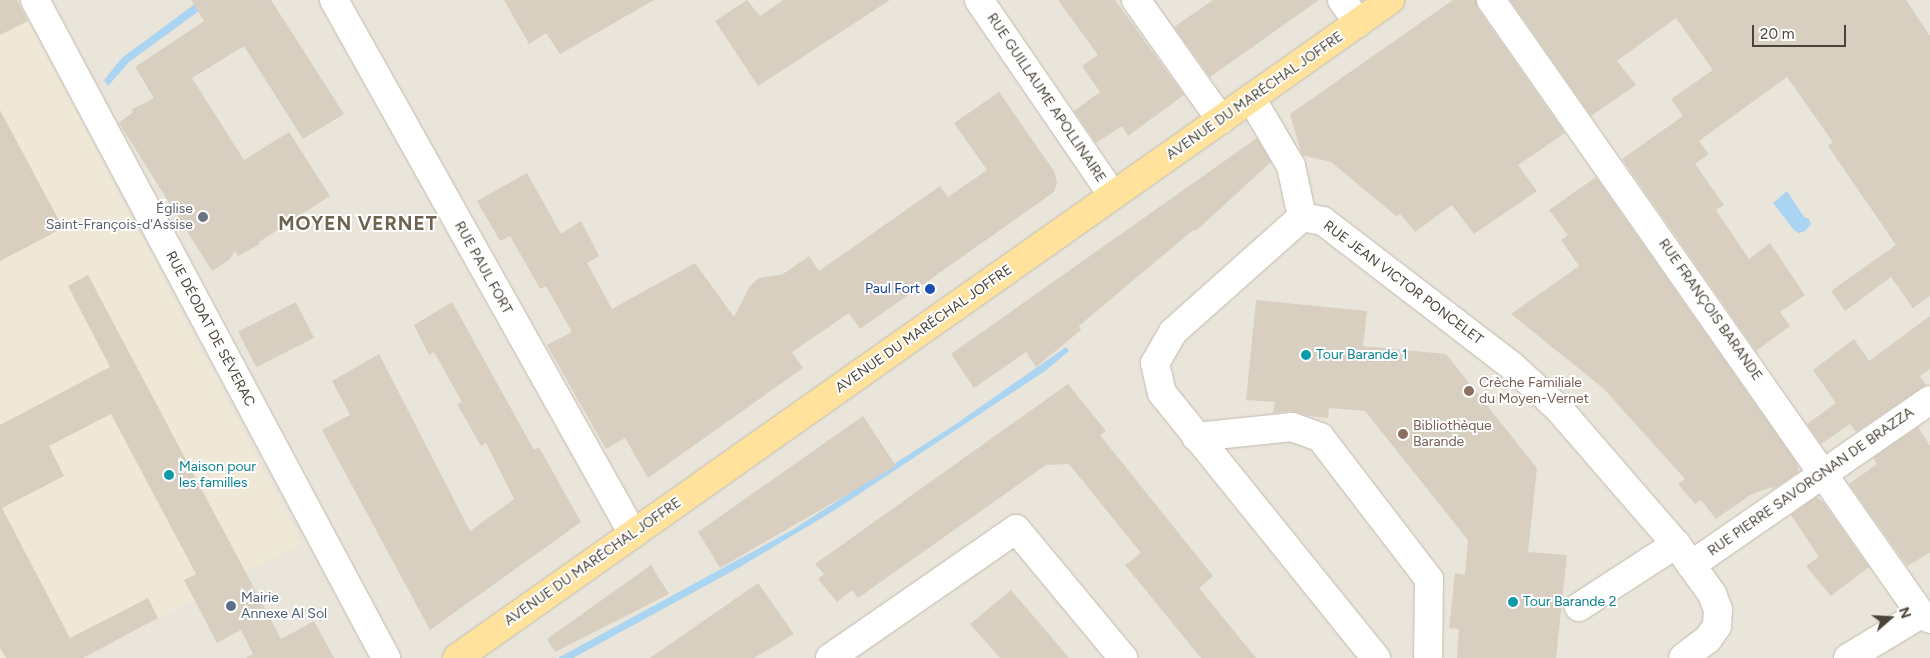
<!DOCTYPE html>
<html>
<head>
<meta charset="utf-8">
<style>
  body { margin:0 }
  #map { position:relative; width:1930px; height:658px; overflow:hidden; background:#f6f3ec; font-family:Figtree,sans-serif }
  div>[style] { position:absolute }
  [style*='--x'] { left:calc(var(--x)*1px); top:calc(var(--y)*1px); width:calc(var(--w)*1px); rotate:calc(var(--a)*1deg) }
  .residential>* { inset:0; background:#eae5da; transform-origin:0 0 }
  .education>* { inset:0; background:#efe8d6 }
  .water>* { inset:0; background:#a9d4f2 }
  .building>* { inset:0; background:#d8cfc1; transform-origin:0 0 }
  .roads { filter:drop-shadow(0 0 1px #c2bbae) drop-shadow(0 0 1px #c2bbae) }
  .minor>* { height:28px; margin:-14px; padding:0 14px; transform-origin:14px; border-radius:14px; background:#fff }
  .major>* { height:28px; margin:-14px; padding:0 14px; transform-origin:14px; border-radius:14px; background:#ffe39c }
  .dots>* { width:14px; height:14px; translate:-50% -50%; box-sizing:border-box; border:2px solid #fff; border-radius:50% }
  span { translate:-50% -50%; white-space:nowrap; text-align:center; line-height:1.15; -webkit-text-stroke:4px #fff; paint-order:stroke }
  .street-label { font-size:14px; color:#4b4439 }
  .worship-label { font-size:14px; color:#5b616d }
  .right { translate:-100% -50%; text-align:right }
  .transit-label { font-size:14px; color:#164399 }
  .culture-label { font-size:14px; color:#0d838f }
  .left { translate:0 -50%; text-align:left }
  .education-label { font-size:14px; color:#785e54 }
  .service-label { font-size:14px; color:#4e5e75 }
  .district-label { font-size:19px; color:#6e6250; font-weight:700; letter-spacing:1px }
  .north { position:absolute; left:1865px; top:593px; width:50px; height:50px; -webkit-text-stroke:4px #fff; paint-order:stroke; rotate:71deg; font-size:14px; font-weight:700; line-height:20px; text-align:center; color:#4b4439 }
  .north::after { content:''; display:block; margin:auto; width:18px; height:22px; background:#4b4439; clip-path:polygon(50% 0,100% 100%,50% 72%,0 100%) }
  .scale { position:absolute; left:1752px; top:25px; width:94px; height:22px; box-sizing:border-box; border:2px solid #4b4439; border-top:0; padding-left:6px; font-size:15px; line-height:18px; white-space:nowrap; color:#4b4439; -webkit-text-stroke:4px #fff; paint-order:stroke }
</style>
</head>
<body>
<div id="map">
  <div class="residential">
    <div style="left:0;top:0;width:1930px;height:658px"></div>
  </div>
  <div class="education">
    <div style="clip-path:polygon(0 0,17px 0,302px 543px,83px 658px,0 658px)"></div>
  </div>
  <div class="water">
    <div style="clip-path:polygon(200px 0,214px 0,129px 62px,108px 86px,104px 80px,122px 58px)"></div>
    <div style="clip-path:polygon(1787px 191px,1804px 217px,1809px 219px,1811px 224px,1805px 231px,1799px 233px,1794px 230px,1773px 203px)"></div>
    <div style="clip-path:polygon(1066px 347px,1069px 351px,1045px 371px,835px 510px,740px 567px,573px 658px,558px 658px,794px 529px,956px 424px)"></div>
  </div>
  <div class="building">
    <div style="clip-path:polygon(0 0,17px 0,28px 21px,0 35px)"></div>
    <div style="clip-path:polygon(191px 0,271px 0,344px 114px,303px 139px,244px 46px,192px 78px,244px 160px,289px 132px,330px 196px,259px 242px,260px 244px,238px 256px,235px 251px,229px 260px,212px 271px,119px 123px,133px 112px,131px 110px,154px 98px,135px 67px,204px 21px)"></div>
    <div style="clip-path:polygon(504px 0,654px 0,560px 54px,546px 33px,529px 44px)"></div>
    <div style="clip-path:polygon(747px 0,760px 16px,783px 0,890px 0,758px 86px,715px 21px)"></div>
    <div style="clip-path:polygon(1058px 0,1115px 0,1184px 95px,1128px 136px,1122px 126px,1096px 143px,1074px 111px,1100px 92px,1082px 66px,1098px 55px)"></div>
    <div style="clip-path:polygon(1213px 0,1319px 0,1210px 77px,1174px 27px)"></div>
    <div style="clip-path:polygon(1453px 0,1476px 0,1478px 9px,1565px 133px,1518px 165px,1537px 191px,1474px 234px,1452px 205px,1415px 232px,1400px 214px,1396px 216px,1331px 162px,1302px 155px,1290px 114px)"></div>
    <div style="clip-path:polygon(1510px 0,1906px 0,1930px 36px,1930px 296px,1913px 308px,1891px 277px,1845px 311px,1831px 291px,1896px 245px,1828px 146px,1833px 142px,1787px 77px,1699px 141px,1709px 154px,1695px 164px,1724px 205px,1716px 210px,1749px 259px,1770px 243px,1805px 295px,1780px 312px,1790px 326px,1756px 351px,1622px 159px,1683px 116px,1671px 99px,1713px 70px,1676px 18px,1617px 61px,1636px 85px,1591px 116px)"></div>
    <div style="clip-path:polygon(999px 92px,1054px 171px,1057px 183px,1054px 192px,860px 329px,849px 313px,792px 352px,803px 368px,648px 478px,625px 438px,606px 449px,547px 345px,572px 332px,546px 286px,540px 289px,510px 236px,500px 241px,477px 201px,527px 173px,561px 234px,581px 221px,599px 256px,587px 263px,612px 309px,695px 263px,734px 317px,750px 286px,759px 278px,783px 274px,809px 256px,819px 271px,940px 186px,948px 197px,987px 170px,954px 123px)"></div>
    <div style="clip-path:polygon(0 110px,63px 228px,0 261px)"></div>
    <div style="clip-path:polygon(1257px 138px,1271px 162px,1197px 230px,1193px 230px,1079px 326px,1081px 330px,1036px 367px,1026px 352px,974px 388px,951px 354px)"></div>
    <div style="clip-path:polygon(1596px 177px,1796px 462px,1799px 472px,1773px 489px,1771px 487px,1750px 495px,1716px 519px,1701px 500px,1695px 504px,1678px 484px,1685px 479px,1603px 388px,1511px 314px,1579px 266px,1561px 240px,1568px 235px,1549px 210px)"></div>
    <div style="clip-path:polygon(88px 275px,281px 639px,314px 621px,334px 658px,245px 658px,253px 654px,241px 630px,217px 643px,184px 580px,196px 574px,111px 414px,49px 446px,64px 476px,2px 508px,70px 638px,148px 598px,158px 618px,83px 658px,6px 658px,0 648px,0 425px,110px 367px,68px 286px)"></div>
    <div style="clip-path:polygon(1256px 300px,1367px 311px,1363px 346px,1446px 354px,1537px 468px,1528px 552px,1567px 555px,1556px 658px,1457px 658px,1459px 629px,1449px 628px,1455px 573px,1465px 575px,1468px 540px,1365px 411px,1329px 408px,1328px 418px,1309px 416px,1291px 411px,1273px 413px,1275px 402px,1246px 400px)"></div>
    <div style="left:296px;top:302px;width:40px;height:65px;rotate:63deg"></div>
    <div style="clip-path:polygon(452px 302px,534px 450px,539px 447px,581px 522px,430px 630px,322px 430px,350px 415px,332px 381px,379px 354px,470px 531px,514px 499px,486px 443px,481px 446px,457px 404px,462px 402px,434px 352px,429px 355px,414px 325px)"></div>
    <div style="clip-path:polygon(1930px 316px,1930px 369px,1920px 376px,1926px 385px,1856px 432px,1850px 424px,1821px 444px,1807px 424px,1836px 403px,1813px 370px,1854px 339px,1869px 361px)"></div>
    <div style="clip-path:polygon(1068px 384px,1106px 431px,1100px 435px,1213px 576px,1199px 588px,1256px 658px,1201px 658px,1125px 565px,1141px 553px,1069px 464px,1046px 465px,858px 598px,852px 590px,837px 602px,818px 579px,824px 574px,815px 564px)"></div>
    <div style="clip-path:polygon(863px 416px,896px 466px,720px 568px,698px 532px)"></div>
    <div style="clip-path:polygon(1918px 427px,1930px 446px,1930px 553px,1907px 566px,1849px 484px,1877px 464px,1873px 458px)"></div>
    <div style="clip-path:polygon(1816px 497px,1823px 502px,1869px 567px,1831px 596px,1806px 566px,1819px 557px,1791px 515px)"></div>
    <div style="clip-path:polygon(651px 565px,669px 594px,555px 652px,547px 639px)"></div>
    <div style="clip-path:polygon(758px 583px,794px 634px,754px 658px,650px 658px)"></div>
    <div style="clip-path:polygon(1011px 590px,1042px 626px,1069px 658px,1000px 658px,970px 624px)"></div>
  </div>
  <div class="roads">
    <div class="minor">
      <div style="--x:35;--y:0;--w:746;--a:61.92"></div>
      <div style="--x:334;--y:0;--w:612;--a:60.75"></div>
      <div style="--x:979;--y:0;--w:237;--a:55.6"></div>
      <div style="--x:1136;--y:0;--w:147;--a:54.7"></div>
      <div style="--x:1342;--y:0;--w:28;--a:55"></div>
      <div style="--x:1491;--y:0;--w:750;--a:55"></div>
      <div style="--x:1921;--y:614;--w:10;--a:29"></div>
      <div style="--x:1251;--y:98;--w:79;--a:59.5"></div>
      <div style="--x:1291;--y:166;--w:52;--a:77.8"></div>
      <div style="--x:1302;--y:217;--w:21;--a:11"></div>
      <div style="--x:1323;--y:221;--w:238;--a:37.5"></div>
      <div style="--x:1512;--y:366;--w:64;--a:42.5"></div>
      <div style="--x:1559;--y:409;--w:179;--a:49.1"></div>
      <div style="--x:1676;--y:544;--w:62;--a:54.2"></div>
      <div style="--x:1712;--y:594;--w:17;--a:69"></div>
      <div style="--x:1718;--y:610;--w:16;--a:94"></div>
      <div style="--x:1717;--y:626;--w:16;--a:125"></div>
      <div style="--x:1708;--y:639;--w:31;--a:143"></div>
      <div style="--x:1302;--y:217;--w:173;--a:138.3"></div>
      <div style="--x:1173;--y:332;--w:36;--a:120"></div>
      <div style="--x:1155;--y:363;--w:31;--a:77"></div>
      <div style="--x:1162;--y:393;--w:341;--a:51.1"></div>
      <div style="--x:1196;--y:437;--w:97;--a:-5.9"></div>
      <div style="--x:1292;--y:427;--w:30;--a:20"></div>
      <div style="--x:1320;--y:437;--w:179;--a:52.5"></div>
      <div style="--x:1429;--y:579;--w:79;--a:90.7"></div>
      <div style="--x:1691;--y:565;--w:290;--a:-34.6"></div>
      <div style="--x:1579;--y:607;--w:116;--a:-33"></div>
      <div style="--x:830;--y:658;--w:226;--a:-34.7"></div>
      <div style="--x:1016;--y:529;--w:168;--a:50.3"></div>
      <div style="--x:1848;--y:658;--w:85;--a:-31.1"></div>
    </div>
    <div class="major">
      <div style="--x:457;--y:658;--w:1142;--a:-35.19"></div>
    </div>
  </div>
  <div class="dots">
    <div style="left:203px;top:217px;background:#6b7280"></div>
    <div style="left:930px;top:289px;background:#1a4fb4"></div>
    <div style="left:1306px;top:355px;background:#0f9aa8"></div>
    <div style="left:1469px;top:391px;background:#8d6e63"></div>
    <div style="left:1403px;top:434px;background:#8d6e63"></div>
    <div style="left:169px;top:475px;background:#0f9aa8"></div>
    <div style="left:1513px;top:602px;background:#0f9aa8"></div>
    <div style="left:231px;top:606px;background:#5c6f8a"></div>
  </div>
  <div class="street-label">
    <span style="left:1255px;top:96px;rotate:-35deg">AVENUE DU MARÉCHAL JOFFRE</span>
    <span style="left:1046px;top:98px;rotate:56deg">RUE GUILLAUME APOLLINAIRE</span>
    <span style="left:483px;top:268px;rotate:61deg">RUE PAUL FORT</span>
    <span style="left:1403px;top:283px;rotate:37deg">RUE JEAN VICTOR PONCELET</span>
    <span style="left:1710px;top:310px;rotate:55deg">RUE FRANÇOIS BARANDE</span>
    <span style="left:210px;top:329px;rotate:62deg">RUE DÉODAT DE SÉVERAC</span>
    <span style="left:924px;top:329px;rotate:-35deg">AVENUE DU MARÉCHAL JOFFRE</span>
    <span style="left:1811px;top:482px;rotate:-35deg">RUE PIERRE SAVORGNAN DE BRAZZA</span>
    <span style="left:593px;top:562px;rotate:-35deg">AVENUE DU MARÉCHAL JOFFRE</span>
  </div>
  <div class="worship-label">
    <span class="right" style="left:193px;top:217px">Église<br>Saint-François-d'Assise</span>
  </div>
  <div class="transit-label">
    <span class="right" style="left:920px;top:289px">Paul Fort</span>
  </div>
  <div class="culture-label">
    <span class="left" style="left:1316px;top:355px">Tour Barande 1</span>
    <span class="left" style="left:179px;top:475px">Maison pour<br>les familles</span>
    <span class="left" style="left:1523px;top:602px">Tour Barande 2</span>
  </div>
  <div class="education-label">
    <span class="left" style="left:1479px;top:391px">Crèche Familiale<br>du Moyen-Vernet</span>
    <span class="left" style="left:1413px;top:434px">Bibliothèque<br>Barande</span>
  </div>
  <div class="service-label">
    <span class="left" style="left:241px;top:606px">Mairie<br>Annexe Al Sol</span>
  </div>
  <div class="district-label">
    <span style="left:358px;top:224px">MOYEN VERNET</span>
  </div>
  <div class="north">N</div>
  <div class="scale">20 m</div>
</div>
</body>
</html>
